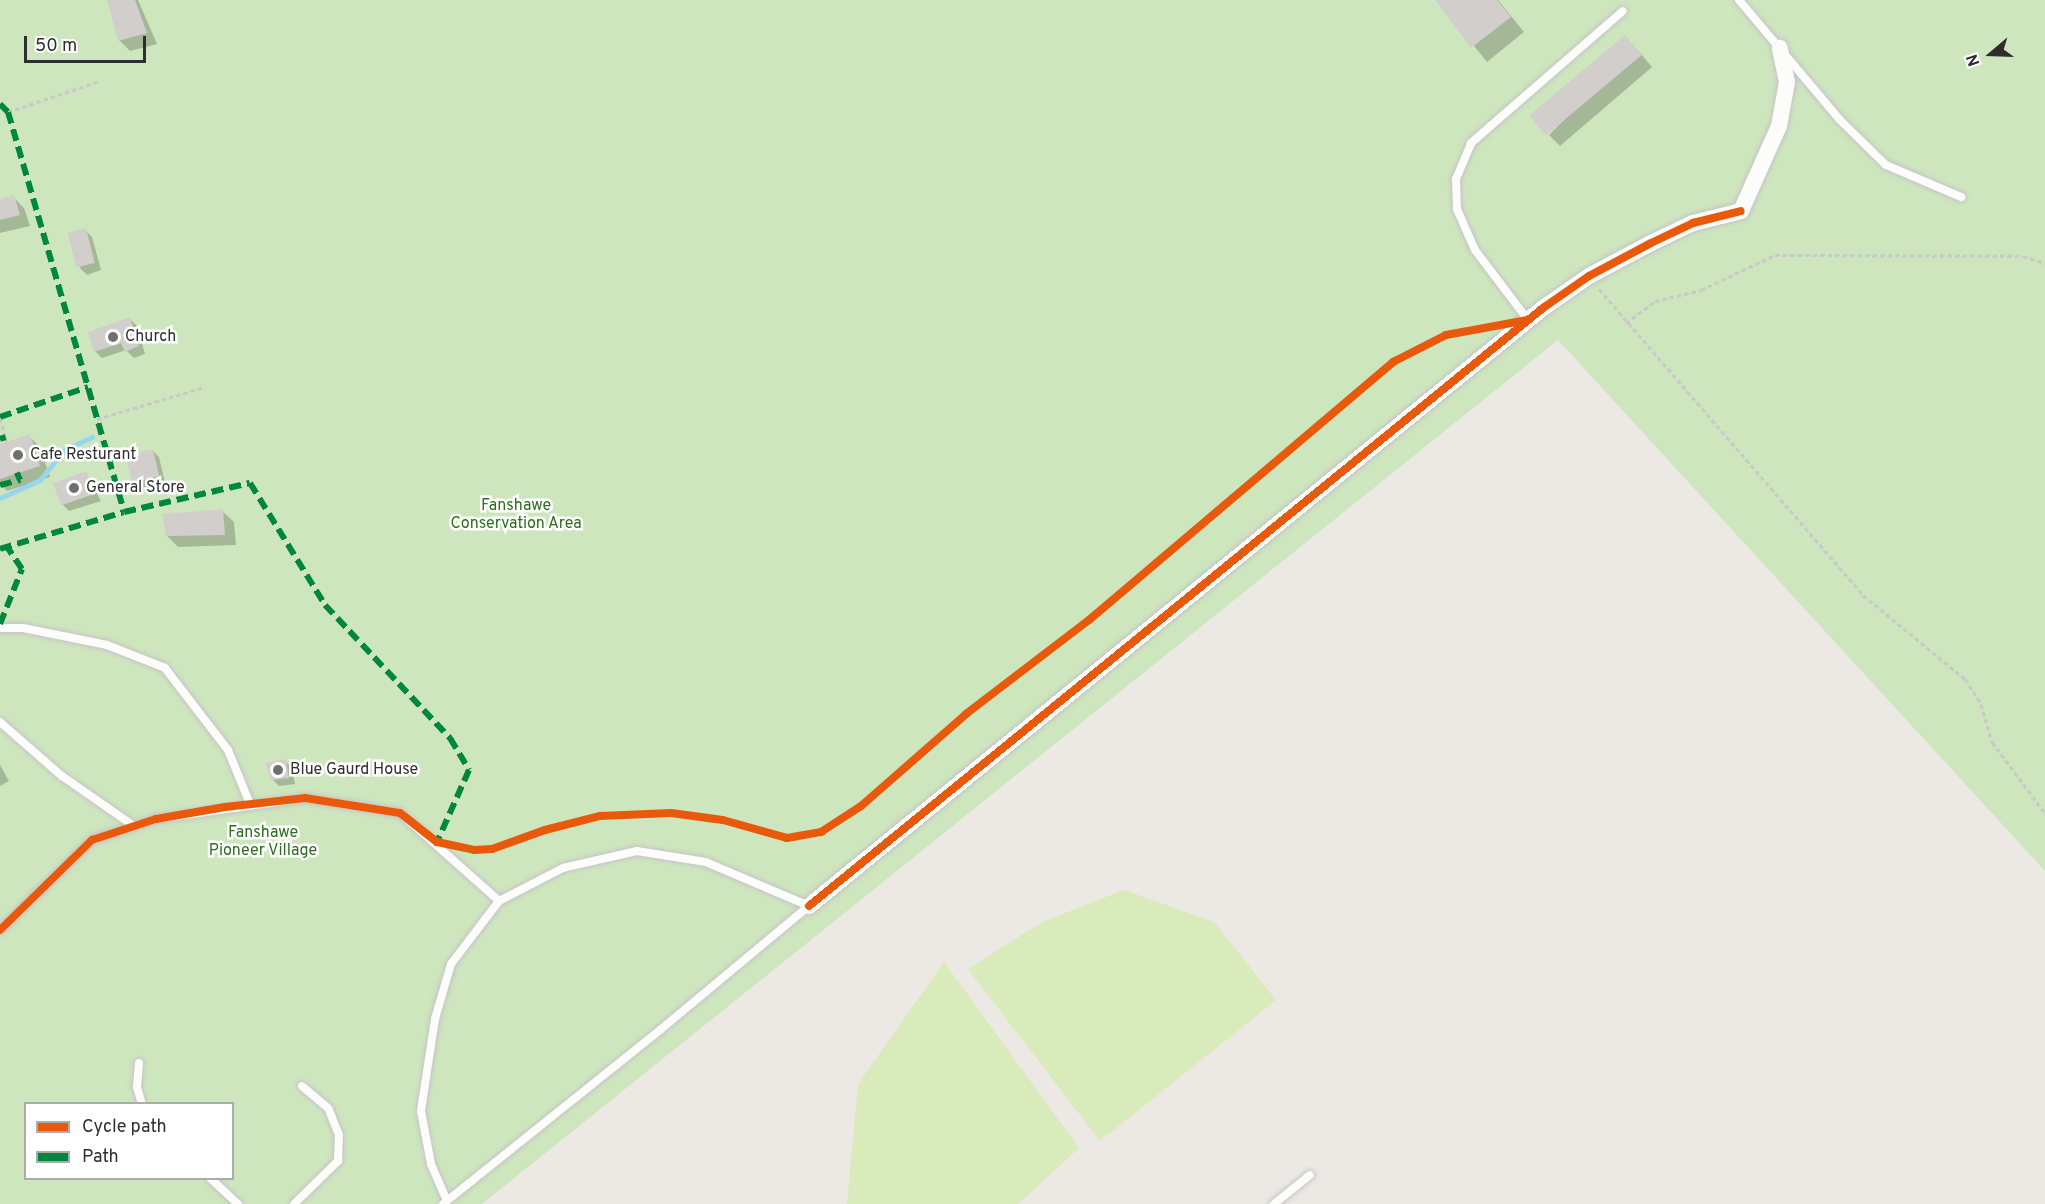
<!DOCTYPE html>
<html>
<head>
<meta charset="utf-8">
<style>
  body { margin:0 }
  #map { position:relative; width:2045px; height:1204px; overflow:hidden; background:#ece8e4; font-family:Overpass,sans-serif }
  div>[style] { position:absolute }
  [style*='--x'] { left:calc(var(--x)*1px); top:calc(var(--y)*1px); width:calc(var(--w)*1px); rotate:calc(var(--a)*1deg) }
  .green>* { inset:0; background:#cee6be }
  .pitch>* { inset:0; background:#d9eabb }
  .shadow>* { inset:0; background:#0003 }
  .stream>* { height:4.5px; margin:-2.25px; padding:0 2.25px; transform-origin:2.25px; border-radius:2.25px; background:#99d6ec }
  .building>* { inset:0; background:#d1cecb; transform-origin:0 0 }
  .path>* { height:3px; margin-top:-1.5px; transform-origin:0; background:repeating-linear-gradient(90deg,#c9c9c8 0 4.5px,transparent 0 7.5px) }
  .roads { filter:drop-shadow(0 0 2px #c5c4c5) drop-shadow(0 0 2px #c5c4c5) }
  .lane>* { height:8px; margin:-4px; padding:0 4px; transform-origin:4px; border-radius:4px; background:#fcfcfb }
  .street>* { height:16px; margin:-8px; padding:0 8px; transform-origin:8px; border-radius:8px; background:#fcfcfb }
  .quiet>* { height:6px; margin-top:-3px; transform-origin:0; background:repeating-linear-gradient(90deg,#00873e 0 12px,transparent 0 18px) }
  .cycleway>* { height:8px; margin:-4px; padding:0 4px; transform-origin:4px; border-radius:4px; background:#e8590c }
  .dots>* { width:16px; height:16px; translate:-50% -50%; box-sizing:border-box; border:3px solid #fff; border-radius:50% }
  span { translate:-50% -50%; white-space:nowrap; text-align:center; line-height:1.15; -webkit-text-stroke:5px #fff; paint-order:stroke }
  .poi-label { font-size:16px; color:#2e2e2e }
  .left { translate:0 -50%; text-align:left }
  .park-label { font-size:16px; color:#2c6e1b }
  .legend { position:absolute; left:24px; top:1102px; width:210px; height:78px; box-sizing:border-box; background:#fff; border:2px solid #ababab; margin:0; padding:8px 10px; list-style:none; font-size:18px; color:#2e2e2e }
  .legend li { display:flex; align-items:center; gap:12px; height:30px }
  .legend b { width:30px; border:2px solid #ababab }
  .north { position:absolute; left:1961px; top:24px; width:60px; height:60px; -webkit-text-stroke:4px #fff; paint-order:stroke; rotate:251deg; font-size:16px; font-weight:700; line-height:24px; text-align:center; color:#2e2e2e }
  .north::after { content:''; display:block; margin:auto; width:21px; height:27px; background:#2e2e2e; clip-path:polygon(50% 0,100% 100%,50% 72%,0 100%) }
  .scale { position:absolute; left:24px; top:36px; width:122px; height:27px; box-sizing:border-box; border:3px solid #2e2e2e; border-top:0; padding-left:8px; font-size:18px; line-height:21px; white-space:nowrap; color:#2e2e2e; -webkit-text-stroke:4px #fff; paint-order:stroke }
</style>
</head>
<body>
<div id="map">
  <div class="green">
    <div style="clip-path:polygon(evenodd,0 0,2045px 0,2045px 871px,1558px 340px,482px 1204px,0 1204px,0 0,26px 1104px,232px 1104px,232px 1178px,26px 1178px,26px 1104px)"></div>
  </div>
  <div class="pitch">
    <div style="clip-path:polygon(1124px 890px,1214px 922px,1276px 1000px,1100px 1141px,968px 969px,1042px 922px)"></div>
    <div style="clip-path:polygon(944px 962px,1079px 1148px,1018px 1204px,847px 1204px,858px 1084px)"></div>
  </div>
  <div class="shadow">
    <div style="clip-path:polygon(108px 0,138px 0,157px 44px,130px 51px,119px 40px)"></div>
    <div style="clip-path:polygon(1437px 0,1498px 0,1524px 32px,1487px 62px)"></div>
    <div style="clip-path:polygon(1636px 48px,1652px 67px,1560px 146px,1549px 135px)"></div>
    <div style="clip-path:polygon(13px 197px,24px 208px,30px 226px,0 233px,0 200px)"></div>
    <div style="clip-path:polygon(85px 230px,92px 237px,101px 270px,87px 275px,80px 268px)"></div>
    <div style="clip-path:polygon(130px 319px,137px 326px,145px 354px,134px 358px,126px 350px,102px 358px,95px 351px)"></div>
    <div style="clip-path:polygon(29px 436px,40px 447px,50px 477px,7px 491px,0 484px,0 446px)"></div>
    <div style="clip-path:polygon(152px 450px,159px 457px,165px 483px,140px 488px,133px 481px)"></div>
    <div style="clip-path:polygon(86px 473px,101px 501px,69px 511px,62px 504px)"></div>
    <div style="clip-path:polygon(222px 511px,234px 522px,236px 545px,178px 547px,167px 536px)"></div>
    <div style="clip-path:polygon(285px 761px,292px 768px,295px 784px,279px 786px,272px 779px)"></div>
    <div style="clip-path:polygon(0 765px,9px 781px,0 786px)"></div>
  </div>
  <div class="stream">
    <div style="--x:0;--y:498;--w:44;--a:-24.2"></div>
    <div style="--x:40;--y:480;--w:38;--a:-51"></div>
    <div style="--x:64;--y:450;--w:31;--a:-25"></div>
  </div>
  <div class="building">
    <div style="clip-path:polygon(107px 0,135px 0,147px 33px,118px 41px)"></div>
    <div style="clip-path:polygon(1435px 0,1497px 0,1511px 17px,1471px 48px)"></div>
    <div style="left:1625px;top:35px;width:26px;height:125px;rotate:50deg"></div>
    <div style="clip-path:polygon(14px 195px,20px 215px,0 220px,0 199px)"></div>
    <div style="left:86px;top:228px;width:36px;height:19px;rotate:76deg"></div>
    <div style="clip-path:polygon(130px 317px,139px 346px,125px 352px,121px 343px,94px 352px,88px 332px)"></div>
    <div style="clip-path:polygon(30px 434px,40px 466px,0 479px,0 444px)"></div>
    <div style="left:153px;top:449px;width:28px;height:28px;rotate:77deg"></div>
    <div style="left:87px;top:471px;width:24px;height:36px;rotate:71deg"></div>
    <div style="clip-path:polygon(223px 509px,225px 535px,166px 536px,162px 514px)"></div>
    <div style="clip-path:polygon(286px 759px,289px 778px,271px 780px,266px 763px)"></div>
  </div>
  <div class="path">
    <div style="--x:8;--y:112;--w:96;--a:-18.8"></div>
    <div style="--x:1599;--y:289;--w:404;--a:49.2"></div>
    <div style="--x:1863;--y:595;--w:132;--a:39.5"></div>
    <div style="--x:1965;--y:679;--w:30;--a:57"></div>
    <div style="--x:1981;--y:704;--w:40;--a:74"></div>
    <div style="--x:1992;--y:742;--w:89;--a:53.3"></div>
    <div style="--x:1626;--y:323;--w:36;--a:-37"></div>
    <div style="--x:1655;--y:301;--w:47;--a:-13.4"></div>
    <div style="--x:1701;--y:290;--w:82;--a:-25.3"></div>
    <div style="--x:1775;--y:255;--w:248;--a:0.2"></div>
    <div style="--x:2023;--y:256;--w:23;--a:18"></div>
    <div style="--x:0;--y:418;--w:25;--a:74"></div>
    <div style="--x:97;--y:419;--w:113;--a:-16.5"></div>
  </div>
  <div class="roads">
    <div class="lane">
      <div style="--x:1739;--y:0;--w:157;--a:49.9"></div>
      <div style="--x:1840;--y:120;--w:64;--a:44.4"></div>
      <div style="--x:1886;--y:165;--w:82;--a:23.1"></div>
      <div style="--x:1528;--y:320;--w:88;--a:-127.1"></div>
      <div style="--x:1475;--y:250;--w:45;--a:-113.7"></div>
      <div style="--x:1457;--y:209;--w:30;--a:-92"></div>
      <div style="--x:1456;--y:179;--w:39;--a:-67"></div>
      <div style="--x:1471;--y:143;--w:201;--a:-41"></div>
      <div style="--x:0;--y:628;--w:23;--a:0"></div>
      <div style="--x:23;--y:628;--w:86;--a:11.4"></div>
      <div style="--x:107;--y:645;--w:62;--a:21.6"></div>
      <div style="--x:165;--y:668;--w:103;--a:52.5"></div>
      <div style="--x:228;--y:750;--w:58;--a:67.8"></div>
      <div style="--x:0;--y:722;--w:82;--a:41.1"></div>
      <div style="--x:62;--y:776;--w:88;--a:34.8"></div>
      <div style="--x:0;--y:930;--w:129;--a:-44.4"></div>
      <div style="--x:92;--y:840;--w:67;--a:-18.2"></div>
      <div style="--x:156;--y:819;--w:150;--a:-8"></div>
      <div style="--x:305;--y:798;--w:96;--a:9"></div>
      <div style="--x:400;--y:813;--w:132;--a:41.6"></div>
      <div style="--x:139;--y:1063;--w:24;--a:95"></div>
      <div style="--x:137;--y:1087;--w:18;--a:74"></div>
      <div style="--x:210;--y:1178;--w:38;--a:43"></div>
      <div style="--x:294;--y:1204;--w:62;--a:-44.3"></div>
      <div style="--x:338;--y:1161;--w:26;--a:-88"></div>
      <div style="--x:339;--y:1135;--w:29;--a:-112"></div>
      <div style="--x:328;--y:1108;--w:34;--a:-140"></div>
      <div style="--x:443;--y:1204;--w:278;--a:-38.7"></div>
      <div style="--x:660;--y:1030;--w:194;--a:-39.8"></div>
      <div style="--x:809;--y:906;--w:112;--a:-156.9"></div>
      <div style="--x:706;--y:862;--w:70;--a:-170.9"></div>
      <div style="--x:637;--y:851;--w:76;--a:167.1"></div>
      <div style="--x:563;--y:868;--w:72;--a:152.7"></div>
      <div style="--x:499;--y:901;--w:79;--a:127.3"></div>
      <div style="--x:451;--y:964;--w:57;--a:106.2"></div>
      <div style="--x:435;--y:1019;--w:93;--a:98.7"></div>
      <div style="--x:421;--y:1111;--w:54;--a:79.3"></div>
      <div style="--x:431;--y:1164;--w:40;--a:66.6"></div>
      <div style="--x:1274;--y:1204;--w:46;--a:-38.9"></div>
    </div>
    <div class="street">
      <div style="--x:809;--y:906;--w:947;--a:-39.17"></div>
      <div style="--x:1543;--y:308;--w:56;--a:-34.8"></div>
      <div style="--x:1589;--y:276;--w:70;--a:-28"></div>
      <div style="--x:1651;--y:243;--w:47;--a:-25.5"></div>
      <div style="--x:1693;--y:223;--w:49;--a:-14"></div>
      <div style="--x:1741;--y:211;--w:93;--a:-65.9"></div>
      <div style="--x:1779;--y:126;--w:45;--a:-79.7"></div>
      <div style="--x:1787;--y:82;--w:35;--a:-102"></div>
    </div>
  </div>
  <div class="quiet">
    <div style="--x:0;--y:104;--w:11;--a:45"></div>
    <div style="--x:8;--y:112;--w:416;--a:73.8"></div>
    <div style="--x:0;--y:417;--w:93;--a:-18.8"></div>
    <div style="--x:0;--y:439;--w:6;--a:-18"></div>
    <div style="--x:0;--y:485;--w:21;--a:-14"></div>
    <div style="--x:20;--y:480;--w:8;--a:-113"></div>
    <div style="--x:0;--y:549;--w:129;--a:-16.6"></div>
    <div style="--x:124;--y:512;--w:129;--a:-13"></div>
    <div style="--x:250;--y:483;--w:143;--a:58.4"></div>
    <div style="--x:325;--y:605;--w:183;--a:46.8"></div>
    <div style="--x:450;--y:738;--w:37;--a:59"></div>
    <div style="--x:469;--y:770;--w:79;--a:114"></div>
    <div style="--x:437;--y:842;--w:4;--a:14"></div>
    <div style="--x:0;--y:624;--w:59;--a:-68.2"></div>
    <div style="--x:22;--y:569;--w:25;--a:-124"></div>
  </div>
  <div class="cycleway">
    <div style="--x:809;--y:906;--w:947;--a:-39.17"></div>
    <div style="--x:1543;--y:308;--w:56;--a:-34.8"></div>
    <div style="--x:1589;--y:276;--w:70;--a:-28"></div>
    <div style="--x:1651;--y:243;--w:47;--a:-25.5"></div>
    <div style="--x:1693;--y:223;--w:49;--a:-14"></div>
    <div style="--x:0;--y:930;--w:129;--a:-44.4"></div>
    <div style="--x:92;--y:840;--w:67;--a:-18.2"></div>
    <div style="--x:156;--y:819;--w:70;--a:-9.9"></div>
    <div style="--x:225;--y:807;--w:81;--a:-6.4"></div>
    <div style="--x:305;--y:798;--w:96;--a:9"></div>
    <div style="--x:400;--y:813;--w:47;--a:38.1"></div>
    <div style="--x:437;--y:842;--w:38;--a:12"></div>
    <div style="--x:474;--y:850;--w:18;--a:-3"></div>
    <div style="--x:492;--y:849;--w:56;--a:-19.7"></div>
    <div style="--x:545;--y:830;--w:57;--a:-14.3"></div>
    <div style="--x:600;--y:816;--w:71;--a:-2.4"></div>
    <div style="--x:671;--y:813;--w:52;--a:7.7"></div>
    <div style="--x:723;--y:820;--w:66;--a:15.7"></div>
    <div style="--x:787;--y:838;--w:35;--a:-10"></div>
    <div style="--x:821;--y:832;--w:48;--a:-33"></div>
    <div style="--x:861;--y:806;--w:140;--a:-41.2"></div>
    <div style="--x:966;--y:714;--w:155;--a:-37.4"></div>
    <div style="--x:1089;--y:620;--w:399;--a:-40.3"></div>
    <div style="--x:1393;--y:362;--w:59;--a:-27"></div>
    <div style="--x:1446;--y:335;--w:83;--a:-10.4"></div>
  </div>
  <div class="dots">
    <div style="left:113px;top:337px;background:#706f6e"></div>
    <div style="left:18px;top:455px;background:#706f6e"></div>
    <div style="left:74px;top:488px;background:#706f6e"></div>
    <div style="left:278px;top:770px;background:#706f6e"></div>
  </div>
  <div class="poi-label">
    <span class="left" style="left:125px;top:337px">Church</span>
    <span class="left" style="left:30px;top:455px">Cafe Resturant</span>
    <span class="left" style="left:86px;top:488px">General Store</span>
    <span class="left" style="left:290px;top:770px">Blue Gaurd House</span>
  </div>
  <div class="park-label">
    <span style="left:516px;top:515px">Fanshawe<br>Conservation Area</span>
    <span style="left:263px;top:842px">Fanshawe<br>Pioneer Village</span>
  </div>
  <ul class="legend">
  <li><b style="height:8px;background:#e8590c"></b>Cycle path</li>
  <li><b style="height:8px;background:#00873e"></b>Path</li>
  </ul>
  <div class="north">N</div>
  <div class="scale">50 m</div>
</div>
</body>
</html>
